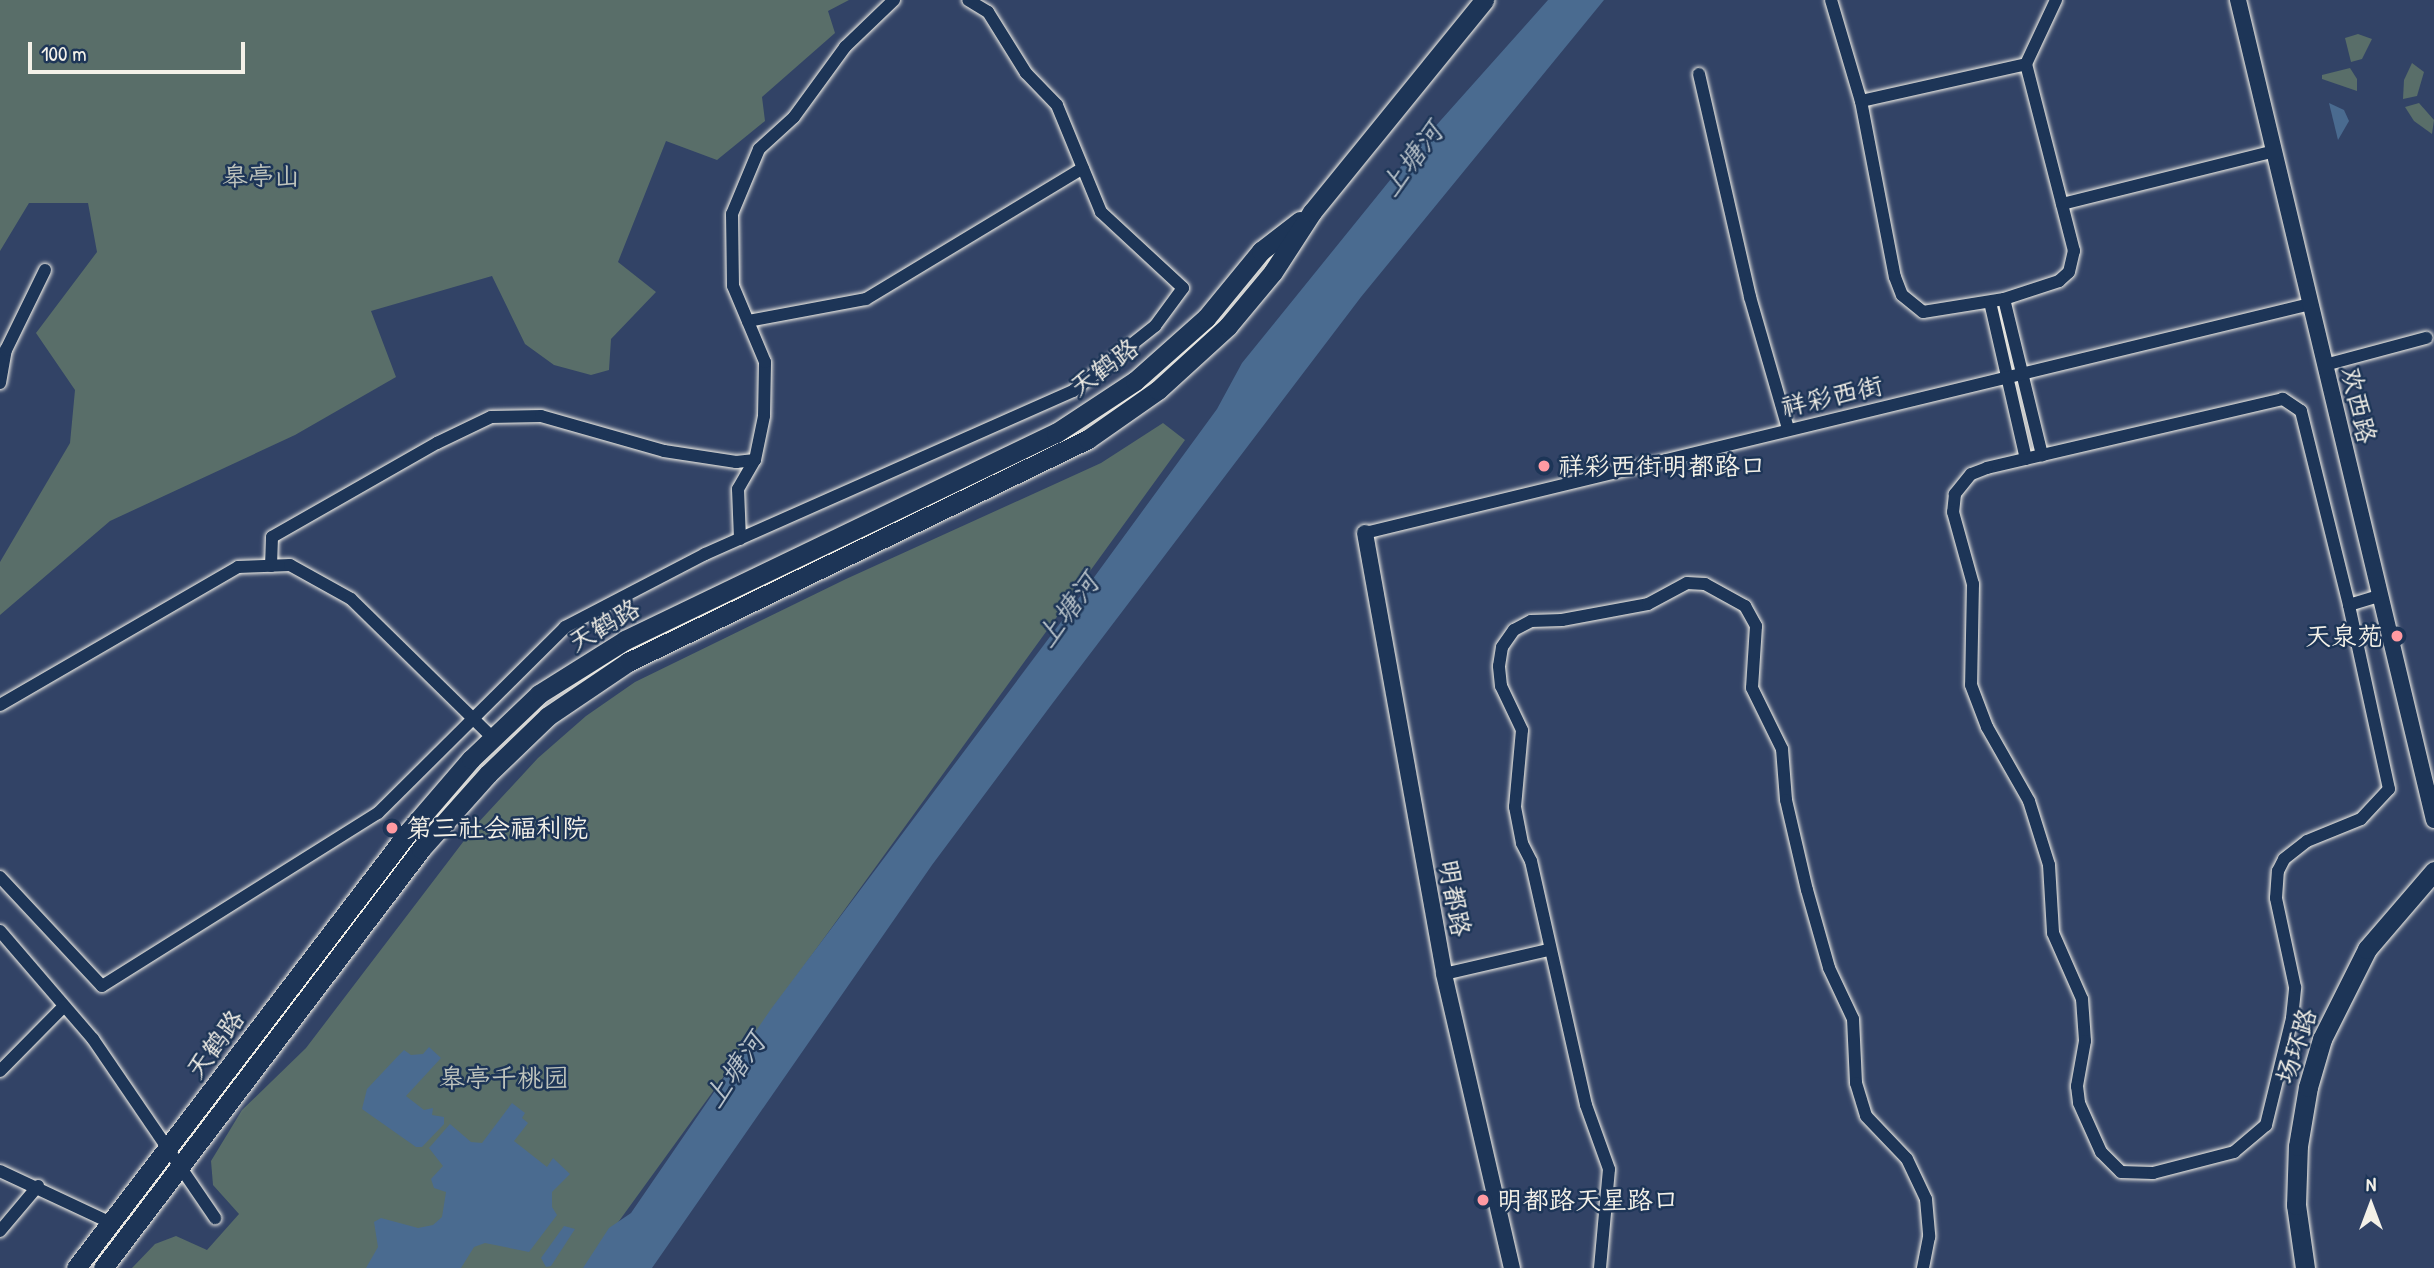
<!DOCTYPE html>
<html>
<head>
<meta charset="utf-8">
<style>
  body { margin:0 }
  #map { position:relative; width:2434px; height:1268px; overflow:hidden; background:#324366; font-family:"Patrick Hand","LXGW WenKai TC",sans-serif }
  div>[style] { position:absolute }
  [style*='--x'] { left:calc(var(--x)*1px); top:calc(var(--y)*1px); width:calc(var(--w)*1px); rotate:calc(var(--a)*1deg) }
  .green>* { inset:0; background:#596e69 }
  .water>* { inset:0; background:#4a6b90 }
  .roads { filter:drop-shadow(0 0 2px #f4f1e8) drop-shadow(0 0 2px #f4f1e8) }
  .minor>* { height:12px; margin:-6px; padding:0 6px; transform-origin:6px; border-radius:6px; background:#1d3557 }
  .tertiary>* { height:16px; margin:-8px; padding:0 8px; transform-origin:8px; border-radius:8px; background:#1d3557 }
  .secondary>* { height:19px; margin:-9.5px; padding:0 9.5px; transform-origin:9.5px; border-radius:9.5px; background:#1d3557 }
  .dots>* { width:19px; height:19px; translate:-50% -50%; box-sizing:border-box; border:4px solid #1d3557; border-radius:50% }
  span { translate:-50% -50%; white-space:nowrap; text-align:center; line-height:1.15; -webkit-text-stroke:5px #1d3557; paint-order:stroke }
  .park-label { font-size:26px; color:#bec3bc }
  .street-label { font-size:26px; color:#f4f1e8 }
  .poi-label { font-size:26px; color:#f4f1e8 }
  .left { translate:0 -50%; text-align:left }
  .right { translate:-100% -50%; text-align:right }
  .water-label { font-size:28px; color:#b8c2c9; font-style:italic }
  .north { position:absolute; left:2336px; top:1170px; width:70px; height:70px; -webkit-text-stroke:5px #1d3557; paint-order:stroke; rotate:0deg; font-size:19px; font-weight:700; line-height:28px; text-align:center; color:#f4f1e8 }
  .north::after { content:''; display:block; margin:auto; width:24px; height:32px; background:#f4f1e8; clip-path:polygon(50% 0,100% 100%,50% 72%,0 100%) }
  .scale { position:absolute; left:28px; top:42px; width:217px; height:32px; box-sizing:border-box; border:4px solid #f4f1e8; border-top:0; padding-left:9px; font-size:21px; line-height:24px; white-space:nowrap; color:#f4f1e8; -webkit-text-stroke:5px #1d3557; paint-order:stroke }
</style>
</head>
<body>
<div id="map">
  <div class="green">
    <div style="clip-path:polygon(0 0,849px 0,828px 11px,835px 33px,762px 97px,765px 121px,717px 160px,666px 141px,618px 262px,656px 292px,611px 339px,609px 370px,591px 375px,554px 365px,525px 344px,492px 276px,371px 311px,396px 377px,295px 435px,110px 521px,0 615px,0 562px,70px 443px,75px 390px,36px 333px,97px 252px,88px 203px,29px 203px,0 251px)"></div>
    <div style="clip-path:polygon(2358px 34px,2372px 39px,2362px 59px,2351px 62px,2345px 38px)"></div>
    <div style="clip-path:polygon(2412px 63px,2424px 72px,2417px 96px,2403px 99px,2404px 80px)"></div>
    <div style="clip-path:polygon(2350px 68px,2357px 79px,2357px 91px,2322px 79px,2322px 75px)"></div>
    <div style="clip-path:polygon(2419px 103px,2434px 120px,2432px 134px,2414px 121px,2405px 107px)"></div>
    <div style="clip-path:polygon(1163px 423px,1185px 440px,585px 1268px,132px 1268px,155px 1244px,176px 1236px,207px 1250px,239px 1214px,213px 1185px,211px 1161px,242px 1110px,306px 1048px,476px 825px,538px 758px,586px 716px,635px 682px,846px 579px,1101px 463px)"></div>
  </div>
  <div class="water">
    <div style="clip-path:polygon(1548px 0,1604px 0,1361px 297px,1052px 704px,932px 865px,652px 1268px,583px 1268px,609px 1228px,631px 1213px,771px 1009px,1076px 602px,1217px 409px,1242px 363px,1416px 148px)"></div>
    <div style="clip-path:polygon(2329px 103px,2344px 110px,2349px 121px,2338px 140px)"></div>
    <div style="clip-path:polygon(429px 1047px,441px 1058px,406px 1096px,424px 1110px,433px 1108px,432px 1115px,444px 1117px,444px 1124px,422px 1147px,416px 1147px,362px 1109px,367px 1089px,398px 1056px,404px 1050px,411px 1055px,423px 1054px)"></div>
    <div style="clip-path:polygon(512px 1103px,525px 1113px,522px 1118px,528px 1123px,514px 1141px,547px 1167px,553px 1158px,570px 1174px,552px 1192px,552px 1207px,557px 1215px,529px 1252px,485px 1243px,474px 1247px,461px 1268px,366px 1268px,378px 1247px,374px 1222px,381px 1218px,418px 1228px,433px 1225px,442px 1217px,446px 1192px,434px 1188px,431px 1179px,443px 1166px,429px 1148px,450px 1124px,471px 1142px,482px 1143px)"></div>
    <div style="clip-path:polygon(564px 1226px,575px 1229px,551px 1266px,546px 1267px,541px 1258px)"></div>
  </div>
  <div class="roads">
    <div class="minor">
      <div style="--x:1831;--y:0;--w:105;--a:73.5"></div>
      <div style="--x:1861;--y:101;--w:179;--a:79.1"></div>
      <div style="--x:1895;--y:277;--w:19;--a:69"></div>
      <div style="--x:1902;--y:295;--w:27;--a:39"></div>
      <div style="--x:1923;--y:312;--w:82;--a:-9.1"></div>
      <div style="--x:2004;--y:299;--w:58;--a:-18.1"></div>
      <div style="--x:2059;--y:281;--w:13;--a:-42"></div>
      <div style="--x:2069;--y:272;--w:22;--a:-77"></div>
      <div style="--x:2074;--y:251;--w:193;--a:-104.4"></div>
      <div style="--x:2026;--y:64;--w:71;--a:-64.9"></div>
      <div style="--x:1699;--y:74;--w:229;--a:77.1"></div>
      <div style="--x:1750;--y:297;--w:137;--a:73.9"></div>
      <div style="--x:1861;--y:101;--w:169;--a:-12.6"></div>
      <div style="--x:2062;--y:204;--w:219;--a:-14"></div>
      <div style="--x:2004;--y:299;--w:161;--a:76.3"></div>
      <div style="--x:1990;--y:302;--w:161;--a:77.1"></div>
      <div style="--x:748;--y:321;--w:120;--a:-10.6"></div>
      <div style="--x:866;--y:299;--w:253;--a:-31.1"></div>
      <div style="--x:2325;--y:365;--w:105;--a:-15"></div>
      <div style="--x:0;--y:383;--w:34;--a:-80"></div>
      <div style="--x:6;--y:350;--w:89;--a:-64"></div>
      <div style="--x:1365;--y:533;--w:972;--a:-13.62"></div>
      <div style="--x:740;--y:539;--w:50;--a:-92.3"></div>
      <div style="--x:738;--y:489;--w:34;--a:-60"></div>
      <div style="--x:271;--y:566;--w:29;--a:-88"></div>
      <div style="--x:272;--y:537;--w:190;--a:-29.7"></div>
      <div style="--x:437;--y:443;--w:60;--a:-25.7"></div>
      <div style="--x:491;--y:417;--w:50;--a:-1.1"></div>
      <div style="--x:541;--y:416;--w:128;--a:15.9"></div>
      <div style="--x:664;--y:451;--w:73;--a:8.7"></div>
      <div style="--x:736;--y:462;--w:19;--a:-6"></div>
      <div style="--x:755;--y:460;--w:45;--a:-78.4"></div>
      <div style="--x:764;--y:416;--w:54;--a:-88.9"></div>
      <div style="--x:765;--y:362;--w:82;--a:-112.8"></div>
      <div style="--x:733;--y:286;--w:72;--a:-90.8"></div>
      <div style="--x:732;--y:214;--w:70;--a:-67.4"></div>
      <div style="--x:759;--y:149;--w:47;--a:-42.4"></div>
      <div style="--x:794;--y:117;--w:87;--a:-53.9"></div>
      <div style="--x:845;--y:47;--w:68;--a:-43.8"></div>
      <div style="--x:2349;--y:605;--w:200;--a:-103.9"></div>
      <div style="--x:2301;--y:411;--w:22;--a:-146"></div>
      <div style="--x:2283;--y:399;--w:304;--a:166.9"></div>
      <div style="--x:1987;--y:468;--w:17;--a:159"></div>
      <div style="--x:1971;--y:474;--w:26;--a:129"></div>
      <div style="--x:1955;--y:494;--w:18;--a:96"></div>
      <div style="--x:1953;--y:512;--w:75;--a:74.5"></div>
      <div style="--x:1973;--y:584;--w:101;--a:91.1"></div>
      <div style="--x:1971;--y:685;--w:45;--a:69.1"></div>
      <div style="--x:1987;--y:727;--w:85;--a:60.4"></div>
      <div style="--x:2029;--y:801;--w:67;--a:72.6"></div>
      <div style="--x:2049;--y:865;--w:68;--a:86.6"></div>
      <div style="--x:2053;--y:933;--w:72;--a:66.3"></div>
      <div style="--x:2082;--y:999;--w:42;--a:85.9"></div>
      <div style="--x:2085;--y:1041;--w:46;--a:100.1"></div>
      <div style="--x:2077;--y:1086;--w:17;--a:83"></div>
      <div style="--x:2079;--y:1103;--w:54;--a:65.8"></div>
      <div style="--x:2101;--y:1152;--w:28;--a:45"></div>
      <div style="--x:2121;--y:1172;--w:32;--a:2"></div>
      <div style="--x:2153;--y:1173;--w:84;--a:-14.5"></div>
      <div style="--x:2234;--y:1152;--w:42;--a:-40.2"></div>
      <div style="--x:2266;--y:1125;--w:110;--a:-76.3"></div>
      <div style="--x:2292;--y:1018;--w:31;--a:-84"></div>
      <div style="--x:2295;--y:987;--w:91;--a:-102.1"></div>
      <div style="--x:2276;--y:898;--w:27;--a:-86"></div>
      <div style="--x:2278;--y:871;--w:13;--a:-63"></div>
      <div style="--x:2284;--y:859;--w:29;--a:-38"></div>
      <div style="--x:2307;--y:841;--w:58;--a:-22.2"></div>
      <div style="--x:2361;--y:819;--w:41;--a:-47"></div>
      <div style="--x:2389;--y:789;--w:188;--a:-102.3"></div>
      <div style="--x:2349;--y:605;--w:31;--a:-17"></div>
      <div style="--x:0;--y:705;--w:275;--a:-30.1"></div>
      <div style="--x:238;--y:567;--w:52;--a:-2.2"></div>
      <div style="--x:290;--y:565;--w:70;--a:29.1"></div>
      <div style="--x:351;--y:599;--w:199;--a:44.4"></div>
      <div style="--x:0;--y:877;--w:149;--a:46.9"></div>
      <div style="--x:102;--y:986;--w:326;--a:-32.1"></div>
      <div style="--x:378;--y:813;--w:264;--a:-44.8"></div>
      <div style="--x:565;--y:627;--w:158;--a:-27.5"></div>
      <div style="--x:705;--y:554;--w:402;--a:-23.9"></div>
      <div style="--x:1073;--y:391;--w:105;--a:-38.4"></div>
      <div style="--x:1155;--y:326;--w:47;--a:-53.6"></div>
      <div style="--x:1183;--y:288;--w:112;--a:-137.2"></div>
      <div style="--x:1101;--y:212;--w:116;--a:-112.4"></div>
      <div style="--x:1057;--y:105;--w:45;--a:-134.1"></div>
      <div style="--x:1026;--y:73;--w:72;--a:-121.9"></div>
      <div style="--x:988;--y:12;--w:23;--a:-149"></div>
      <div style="--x:0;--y:931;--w:143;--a:49.3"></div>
      <div style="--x:93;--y:1039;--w:217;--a:55.7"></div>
      <div style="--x:1444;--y:974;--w:107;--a:-13"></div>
      <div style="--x:0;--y:1071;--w:91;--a:-45.4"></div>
      <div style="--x:0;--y:1171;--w:123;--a:25.1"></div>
      <div style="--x:0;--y:1231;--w:59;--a:-49.8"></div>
      <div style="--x:1600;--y:1268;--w:99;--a:-84.8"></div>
      <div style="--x:1609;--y:1169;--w:68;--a:-109.8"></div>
      <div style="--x:1586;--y:1105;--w:250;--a:-102.7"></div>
      <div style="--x:1531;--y:861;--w:20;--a:-117"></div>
      <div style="--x:1522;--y:843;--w:37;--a:-101"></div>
      <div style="--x:1515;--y:807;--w:77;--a:-84.8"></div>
      <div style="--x:1522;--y:730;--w:49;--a:-115.5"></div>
      <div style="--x:1501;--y:686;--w:20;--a:-96"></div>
      <div style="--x:1499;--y:666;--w:19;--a:-81"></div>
      <div style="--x:1502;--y:647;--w:21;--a:-55"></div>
      <div style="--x:1514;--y:630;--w:19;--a:-28"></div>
      <div style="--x:1531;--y:621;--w:31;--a:-2"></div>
      <div style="--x:1562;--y:620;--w:87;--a:-10.5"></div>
      <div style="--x:1648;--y:604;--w:44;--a:-28.3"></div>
      <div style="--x:1687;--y:583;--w:18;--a:3"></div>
      <div style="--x:1705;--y:584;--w:46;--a:28.8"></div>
      <div style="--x:1745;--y:606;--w:23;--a:61"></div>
      <div style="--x:1756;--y:626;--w:62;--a:93.7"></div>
      <div style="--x:1752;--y:688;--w:68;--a:63.8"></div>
      <div style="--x:1782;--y:749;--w:51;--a:85.5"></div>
      <div style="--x:1786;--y:800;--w:92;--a:76.9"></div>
      <div style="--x:1807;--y:890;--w:81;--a:74.2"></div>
      <div style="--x:1829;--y:968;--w:56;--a:64.8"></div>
      <div style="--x:1853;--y:1019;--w:64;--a:87.3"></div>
      <div style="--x:1856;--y:1083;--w:34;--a:73"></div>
      <div style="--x:1866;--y:1116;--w:59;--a:46.4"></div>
      <div style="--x:1907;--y:1159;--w:44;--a:64.6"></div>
      <div style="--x:1926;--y:1199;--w:38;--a:85"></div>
      <div style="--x:1929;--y:1237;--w:32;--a:101"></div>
    </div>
    <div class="tertiary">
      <div style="--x:2238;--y:0;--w:843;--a:76.56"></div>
      <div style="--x:1365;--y:533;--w:448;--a:79.8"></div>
      <div style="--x:1444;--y:974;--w:302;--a:77"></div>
    </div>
    <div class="secondary">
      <div style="--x:76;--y:1268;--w:549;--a:-52.69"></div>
      <div style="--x:409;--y:831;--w:95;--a:-49.3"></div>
      <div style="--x:471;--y:759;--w:94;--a:-43.7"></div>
      <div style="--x:539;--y:694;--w:102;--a:-32.1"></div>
      <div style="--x:625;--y:640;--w:478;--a:-25.7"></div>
      <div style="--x:1056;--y:433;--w:95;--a:-33.4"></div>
      <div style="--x:1135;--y:381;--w:95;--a:-41.6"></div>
      <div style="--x:1206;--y:318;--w:87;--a:-50.6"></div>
      <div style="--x:1261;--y:251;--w:49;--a:-37.6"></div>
      <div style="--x:103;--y:1268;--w:526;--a:-52.8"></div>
      <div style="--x:421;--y:849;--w:101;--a:-48.2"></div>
      <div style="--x:488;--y:774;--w:83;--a:-44"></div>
      <div style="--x:548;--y:716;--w:97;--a:-34"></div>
      <div style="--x:628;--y:662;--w:511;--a:-25.86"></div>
      <div style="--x:1088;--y:439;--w:85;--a:-35"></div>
      <div style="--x:1158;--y:390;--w:95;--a:-42.4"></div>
      <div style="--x:1228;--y:326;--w:70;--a:-50.2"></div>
      <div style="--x:1273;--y:272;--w:72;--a:-57"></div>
      <div style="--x:1312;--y:212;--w:273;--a:-50.9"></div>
      <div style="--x:2305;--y:1268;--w:64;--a:-98.1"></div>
      <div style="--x:2296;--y:1205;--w:59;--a:-88.1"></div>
      <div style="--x:2298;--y:1146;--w:60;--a:-80.4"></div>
      <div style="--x:2308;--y:1087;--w:50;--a:-73.7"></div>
      <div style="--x:2322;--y:1039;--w:101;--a:-63.4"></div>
      <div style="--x:2367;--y:949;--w:103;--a:-49.3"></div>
    </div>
  </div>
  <div class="dots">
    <div style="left:1544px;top:466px;background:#ff9aa2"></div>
    <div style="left:2397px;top:636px;background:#ff9aa2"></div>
    <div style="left:392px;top:828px;background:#ff9aa2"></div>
    <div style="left:1483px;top:1200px;background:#ff9aa2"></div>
  </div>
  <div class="park-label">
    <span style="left:261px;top:176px">皋亭山</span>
    <span style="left:504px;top:1078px">皋亭千桃园</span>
  </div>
  <div class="street-label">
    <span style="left:1104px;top:367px;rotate:-36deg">天鹤路</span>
    <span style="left:1832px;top:396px;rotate:-13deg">祥彩西街</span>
    <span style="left:2359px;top:405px;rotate:77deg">欢西路</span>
    <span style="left:604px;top:625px;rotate:-30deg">天鹤路</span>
    <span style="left:1455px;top:898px;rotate:80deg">明都路</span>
    <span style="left:215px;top:1044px;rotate:-53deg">天鹤路</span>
    <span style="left:2296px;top:1046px;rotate:-72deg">场环路</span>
  </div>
  <div class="poi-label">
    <span class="left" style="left:1558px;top:466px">祥彩西街明都路口</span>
    <span class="right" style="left:2383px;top:636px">天泉苑</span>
    <span class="left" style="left:406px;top:828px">第三社会福利院</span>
    <span class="left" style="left:1497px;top:1200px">明都路天星路口</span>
  </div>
  <div class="water-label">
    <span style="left:1411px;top:159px;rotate:-53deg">上塘河</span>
    <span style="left:1067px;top:610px;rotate:-53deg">上塘河</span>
    <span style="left:734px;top:1070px;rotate:-55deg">上塘河</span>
  </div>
  <div class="north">N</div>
  <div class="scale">100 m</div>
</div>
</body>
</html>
